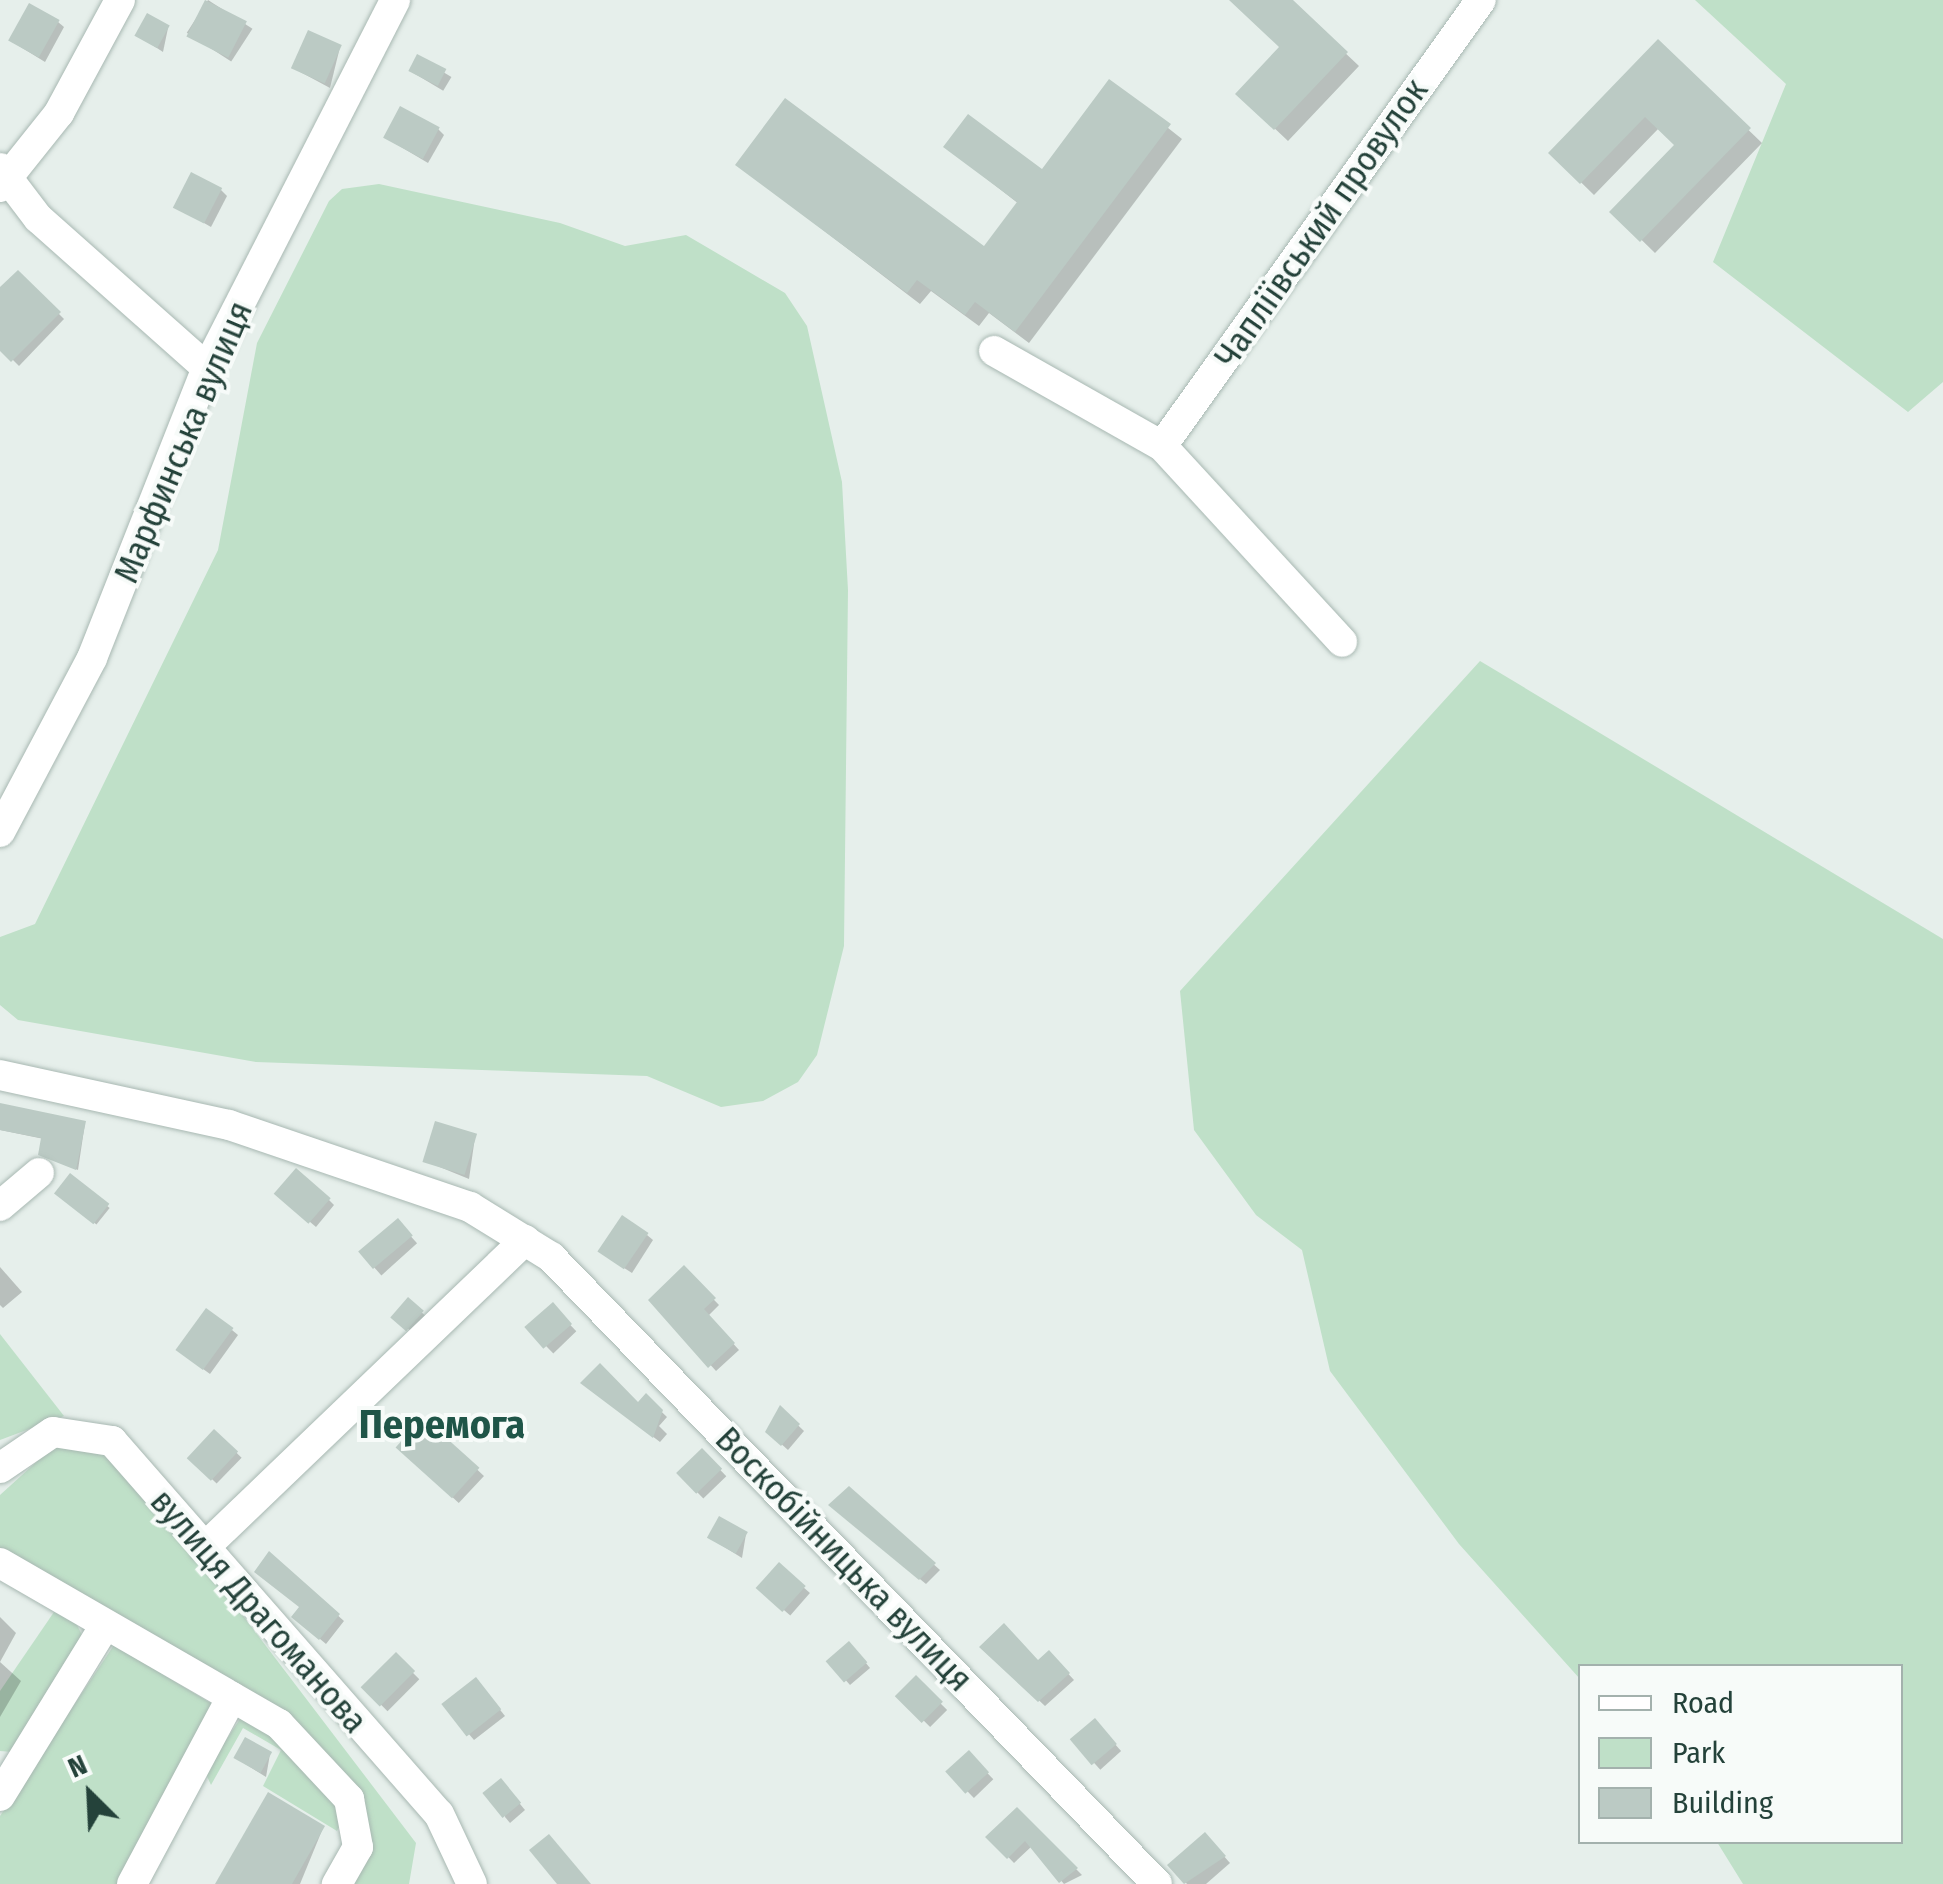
<!DOCTYPE html>
<html>
<head>
<meta charset="utf-8">
<style>
  body { margin:0 }
  #map { position:relative; width:1943px; height:1884px; overflow:hidden; background:#e6efeb; font-family:"Fira Sans Condensed",sans-serif }
  div>[style] { position:absolute }
  [style*='--x'] { left:calc(var(--x)*1px); top:calc(var(--y)*1px); width:calc(var(--w)*1px); rotate:calc(var(--a)*1deg) }
  .green>* { inset:0; background:#bfe0c8 }
  .shadow>* { inset:0; background:#0003; transform-origin:0 0 }
  .building>* { inset:0; background:#bbcac4; transform-origin:0 0 }
  .roads { filter:drop-shadow(0 0 2px #a8b8b2) drop-shadow(0 0 2px #a8b8b2) }
  .minor>* { height:30px; margin:-15px; padding:0 15px; transform-origin:15px; border-radius:15px; background:#fff }
  span { translate:-50% -50%; white-space:nowrap; text-align:center; line-height:1.15; -webkit-text-stroke:8px #f7fbf9; paint-order:stroke }
  .street-label { font-size:35px; color:#24423a }
  .quarter-label { font-size:40px; color:#1f5548; font-weight:700 }
  .legend { position:absolute; left:1578px; top:1664px; width:325px; height:180px; box-sizing:border-box; background:#f7fbf9; border:2px solid #a3b1ad; margin:0; padding:12px 18px; list-style:none; font-size:30px; color:#24423a }
  .legend li { display:flex; align-items:center; gap:20px; height:50px }
  .legend b { width:50px; border:2px solid #a3b1ad }
  .north { position:absolute; left:40px; top:1744px; width:100px; height:100px; -webkit-text-stroke:8px #f7fbf9; paint-order:stroke; rotate:336deg; font-size:28px; font-weight:700; line-height:40px; text-align:center; color:#24423a }
  .north::after { content:''; display:block; margin:auto; width:35px; height:45px; background:#24423a; clip-path:polygon(50% 0,100% 100%,50% 72%,0 100%) }
</style>
</head>
<body>
<div id="map">
  <div class="green">
    <div style="clip-path:polygon(1695px 0,1943px 0,1943px 382px,1908px 412px,1713px 262px,1786px 84px)"></div>
    <div style="clip-path:polygon(379px 184px,560px 223px,625px 246px,686px 235px,785px 293px,807px 326px,842px 482px,848px 590px,844px 946px,817px 1055px,798px 1082px,763px 1101px,721px 1107px,647px 1076px,256px 1062px,18px 1020px,0 1005px,0 937px,35px 924px,218px 550px,257px 343px,329px 201px,342px 189px)"></div>
    <div style="clip-path:polygon(1480px 661px,1943px 939px,1943px 1884px,1743px 1884px,1717px 1842px,1900px 1842px,1900px 1666px,1580px 1666px,1580px 1679px,1459px 1544px,1330px 1371px,1302px 1250px,1256px 1215px,1194px 1130px,1180px 991px)"></div>
    <div style="clip-path:polygon(0 1334px,64px 1416px,0 1440px)"></div>
    <div style="clip-path:polygon(65px 1436px,106px 1456px,209px 1571px,416px 1843px,409px 1884px,352px 1884px,373px 1849px,354px 1791px,0 1555px,0 1495px)"></div>
    <div style="clip-path:polygon(54px 1612px,75px 1621px,84px 1639px,12px 1752px,0 1751px,0 1691px)"></div>
    <div style="clip-path:polygon(114px 1645px,212px 1704px,117px 1884px,0 1884px,0 1816px)"></div>
    <div style="clip-path:polygon(242px 1716px,313px 1765px,343px 1819px,337px 1831px,263px 1786px,281px 1750px,243px 1728px,211px 1785px,205px 1772px)"></div>
  </div>
  <div class="shadow">
    <div style="left:208px;top:0;width:53px;height:39px;rotate:33deg"></div>
    <div style="clip-path:polygon(1239px 0,1289px 0,1359px 66px,1288px 141px,1238px 94px,1282px 48px)"></div>
    <div style="clip-path:polygon(58px 22px,64px 27px,45px 62px,11px 41px)"></div>
    <div style="clip-path:polygon(168px 28px,163px 52px,137px 35px)"></div>
    <div style="clip-path:polygon(1658px 43px,1762px 143px,1655px 253px,1613px 212px,1677px 145px,1659px 128px,1594px 195px,1551px 153px)"></div>
    <div style="clip-path:polygon(340px 47px,330px 88px,293px 68px)"></div>
    <div style="left:418px;top:57px;width:39px;height:16px;rotate:31deg"></div>
    <div style="clip-path:polygon(1110px 82px,1182px 139px,1029px 343px,989px 313px,979px 326px,931px 291px,920px 304px,738px 165px,984px 250px,1019px 204px,946px 147px,1042px 172px)"></div>
    <div style="clip-path:polygon(438px 129px,444px 135px,428px 163px,386px 138px)"></div>
    <div style="clip-path:polygon(221px 190px,227px 196px,211px 227px,176px 207px)"></div>
    <div style="clip-path:polygon(18px 273px,64px 319px,19px 366px,0 347px,0 291px)"></div>
    <div style="clip-path:polygon(0 1105px,85px 1123px,78px 1170px,43px 1156px,44px 1139px,0 1130px)"></div>
    <div style="clip-path:polygon(475px 1137px,469px 1179px,425px 1161px)"></div>
    <div style="left:70px;top:1176px;width:51px;height:21px;rotate:39deg"></div>
    <div style="clip-path:polygon(283px 1199px,329px 1200px,334px 1205px,316px 1227px)"></div>
    <div style="left:397px;top:1221px;width:30px;height:48px;rotate:48deg"></div>
    <div style="clip-path:polygon(647px 1235px,653px 1240px,632px 1273px,607px 1257px)"></div>
    <div style="clip-path:polygon(0 1267px,22px 1292px,3px 1308px,0 1305px)"></div>
    <div style="clip-path:polygon(684px 1269px,719px 1305px,708px 1316px,739px 1350px,716px 1371px,652px 1300px)"></div>
    <div style="left:408px;top:1301px;width:26px;height:21px;rotate:40deg"></div>
    <div style="left:552px;top:1306px;width:35px;height:32px;rotate:46deg"></div>
    <div style="clip-path:polygon(232px 1330px,238px 1335px,210px 1374px,184px 1355px)"></div>
    <div style="clip-path:polygon(589px 1388px,638px 1405px,646px 1397px,667px 1417px,659px 1426px,667px 1434px,660px 1442px)"></div>
    <div style="clip-path:polygon(781px 1409px,804px 1431px,788px 1450px,768px 1432px)"></div>
    <div style="left:424px;top:1420px;width:82px;height:37px;rotate:43deg"></div>
    <div style="left:215px;top:1432px;width:37px;height:36px;rotate:44deg"></div>
    <div style="left:702px;top:1451px;width:35px;height:32px;rotate:46deg"></div>
    <div style="clip-path:polygon(849px 1489px,940px 1570px,926px 1584px,837px 1511px)"></div>
    <div style="clip-path:polygon(746px 1534px,742px 1558px,710px 1538px)"></div>
    <div style="clip-path:polygon(270px 1555px,344px 1621px,326px 1644px,300px 1622px,302px 1607px)"></div>
    <div style="left:779px;top:1566px;width:41px;height:30px;rotate:41deg"></div>
    <div style="clip-path:polygon(0 1617px,16px 1633px,0 1662px)"></div>
    <div style="clip-path:polygon(982px 1647px,1038px 1663px,1049px 1653px,1074px 1680px,1045px 1706px)"></div>
    <div style="clip-path:polygon(855px 1650px,870px 1668px,850px 1685px,829px 1661px)"></div>
    <div style="left:396px;top:1656px;width:33px;height:45px;rotate:45deg"></div>
    <div style="clip-path:polygon(0 1662px,21px 1681px,0 1717px)"></div>
    <div style="left:916px;top:1679px;width:44px;height:24px;rotate:45deg"></div>
    <div style="clip-path:polygon(481px 1686px,505px 1716px,474px 1740px,444px 1705px)"></div>
    <div style="left:1095px;top:1722px;width:39px;height:28px;rotate:48deg"></div>
    <div style="clip-path:polygon(270px 1754px,266px 1777px,236px 1758px)"></div>
    <div style="left:969px;top:1754px;width:35px;height:27px;rotate:46deg"></div>
    <div style="clip-path:polygon(506px 1787px,525px 1810px,510px 1823px,505px 1817px)"></div>
    <div style="clip-path:polygon(1017px 1810px,1082px 1875px,1064px 1884px,1032px 1846px,1014px 1863px,989px 1837px)"></div>
    <div style="clip-path:polygon(323px 1828px,300px 1884px,218px 1884px)"></div>
    <div style="clip-path:polygon(1205px 1835px,1230px 1863px,1206px 1884px,1187px 1884px,1171px 1865px)"></div>
  </div>
  <div class="building">
    <div style="left:205px;top:0;width:47px;height:41px;rotate:27deg"></div>
    <div style="clip-path:polygon(1229px 0,1293px 0,1348px 52px,1274px 130px,1235px 94px,1279px 47px)"></div>
    <div style="left:29px;top:3px;width:35px;height:43px;rotate:29deg"></div>
    <div style="left:147px;top:13px;width:26px;height:26px;rotate:29deg"></div>
    <div style="left:308px;top:30px;width:37px;height:42px;rotate:24deg"></div>
    <div style="clip-path:polygon(1658px 39px,1751px 128px,1640px 242px,1609px 212px,1674px 145px,1645px 117px,1580px 184px,1548px 153px)"></div>
    <div style="left:417px;top:54px;width:33px;height:19px;rotate:27deg"></div>
    <div style="clip-path:polygon(1109px 79px,1171px 124px,1015px 332px,975px 302px,965px 315px,917px 280px,907px 293px,735px 165px,785px 98px,984px 246px,1017px 202px,943px 147px,968px 114px,1042px 169px)"></div>
    <div style="left:400px;top:106px;width:45px;height:36px;rotate:28deg"></div>
    <div style="left:191px;top:172px;width:35px;height:40px;rotate:27deg"></div>
    <div style="clip-path:polygon(18px 270px,61px 312px,11px 362px,0 351px,0 287px)"></div>
    <div style="clip-path:polygon(0 1103px,86px 1121px,76px 1170px,38px 1155px,41px 1138px,0 1130px)"></div>
    <div style="left:435px;top:1121px;width:44px;height:43px;rotate:17deg"></div>
    <div style="left:296px;top:1168px;width:46px;height:34px;rotate:41deg"></div>
    <div style="left:70px;top:1173px;width:50px;height:26px;rotate:38deg"></div>
    <div style="left:622px;top:1215px;width:32px;height:44px;rotate:34deg"></div>
    <div style="left:398px;top:1218px;width:23px;height:52px;rotate:50deg"></div>
    <div style="clip-path:polygon(684px 1265px,716px 1298px,704px 1309px,735px 1343px,708px 1368px,648px 1300px)"></div>
    <div style="left:408px;top:1297px;width:21px;height:27px;rotate:41deg"></div>
    <div style="left:553px;top:1302px;width:29px;height:38px;rotate:49deg"></div>
    <div style="left:206px;top:1308px;width:34px;height:52px;rotate:36deg"></div>
    <div style="clip-path:polygon(600px 1363px,638px 1402px,646px 1393px,663px 1410px,653px 1438px,580px 1383px)"></div>
    <div style="clip-path:polygon(780px 1405px,800px 1424px,781px 1446px,765px 1432px)"></div>
    <div style="left:423px;top:1417px;width:76px;height:41px;rotate:42deg"></div>
    <div style="left:214px;top:1429px;width:33px;height:40px;rotate:43deg"></div>
    <div style="left:702px;top:1448px;width:29px;height:36px;rotate:46deg"></div>
    <div style="clip-path:polygon(849px 1486px,936px 1563px,919px 1580px,828px 1505px)"></div>
    <div style="left:719px;top:1516px;width:33px;height:25px;rotate:29deg"></div>
    <div style="clip-path:polygon(269px 1551px,340px 1614px,319px 1640px,291px 1617px,299px 1607px,254px 1572px)"></div>
    <div style="left:779px;top:1562px;width:36px;height:35px;rotate:42deg"></div>
    <div style="clip-path:polygon(1004px 1623px,1038px 1660px,1049px 1650px,1070px 1673px,1038px 1702px,979px 1647px)"></div>
    <div style="left:849px;top:1641px;width:28px;height:31px;rotate:49deg"></div>
    <div style="left:396px;top:1652px;width:27px;height:50px;rotate:45deg"></div>
    <div style="left:916px;top:1675px;width:38px;height:30px;rotate:45deg"></div>
    <div style="left:476px;top:1677px;width:41px;height:44px;rotate:52deg"></div>
    <div style="left:1095px;top:1718px;width:34px;height:33px;rotate:50deg"></div>
    <div style="left:245px;top:1737px;width:31px;height:24px;rotate:29deg"></div>
    <div style="left:969px;top:1750px;width:30px;height:32px;rotate:48deg"></div>
    <div style="left:501px;top:1778px;width:32px;height:24px;rotate:51deg"></div>
    <div style="clip-path:polygon(268px 1792px,325px 1826px,292px 1884px,215px 1884px)"></div>
    <div style="clip-path:polygon(1017px 1807px,1078px 1868px,1059px 1883px,1025px 1841px,1007px 1859px,985px 1837px)"></div>
    <div style="clip-path:polygon(1205px 1832px,1226px 1856px,1184px 1884px,1167px 1865px)"></div>
    <div style="clip-path:polygon(549px 1834px,591px 1884px,557px 1884px,529px 1850px)"></div>
  </div>
  <div class="roads">
    <div class="minor">
      <div style="--x:0;--y:168;--w:63;--a:52.8"></div>
      <div style="--x:38;--y:218;--w:226;--a:41.6"></div>
      <div style="--x:0;--y:187;--w:95;--a:-51.4"></div>
      <div style="--x:59;--y:113;--w:128;--a:-61.6"></div>
      <div style="--x:994;--y:351;--w:193;--a:29.5"></div>
      <div style="--x:1162;--y:446;--w:548;--a:-54.43"></div>
      <div style="--x:1162;--y:446;--w:266;--a:47.4"></div>
      <div style="--x:0;--y:832;--w:197;--a:-62.1"></div>
      <div style="--x:92;--y:658;--w:312;--a:-68.4"></div>
      <div style="--x:207;--y:368;--w:413;--a:-62.9"></div>
      <div style="--x:0;--y:1075;--w:234;--a:12.3"></div>
      <div style="--x:229;--y:1125;--w:255;--a:18.8"></div>
      <div style="--x:470;--y:1207;--w:95;--a:31.7"></div>
      <div style="--x:551;--y:1257;--w:872;--a:45.98"></div>
      <div style="--x:0;--y:1206;--w:51;--a:-40.2"></div>
      <div style="--x:0;--y:1468;--w:64;--a:-34.2"></div>
      <div style="--x:53;--y:1432;--w:60;--a:8.7"></div>
      <div style="--x:112;--y:1441;--w:496;--a:48.8"></div>
      <div style="--x:439;--y:1814;--w:77;--a:64.8"></div>
      <div style="--x:204;--y:1548;--w:445;--a:-43.8"></div>
      <div style="--x:0;--y:1563;--w:322;--a:30"></div>
      <div style="--x:279;--y:1724;--w:103;--a:47"></div>
      <div style="--x:349;--y:1799;--w:49;--a:79.4"></div>
      <div style="--x:358;--y:1847;--w:43;--a:119.6"></div>
      <div style="--x:0;--y:1796;--w:201;--a:-58.4"></div>
      <div style="--x:132;--y:1884;--w:212;--a:-61.9"></div>
    </div>
  </div>
  <div class="street-label">
    <span style="left:1321px;top:223px;rotate:-55deg">Чапліївський провулок</span>
    <span style="left:183px;top:442px;rotate:-67deg">Марфинська вулиця</span>
    <span style="left:844px;top:1559px;rotate:46deg">Воскобійницька вулиця</span>
    <span style="left:259px;top:1611px;rotate:49deg">вулиця Драгоманова</span>
  </div>
  <div class="quarter-label">
    <span style="left:442px;top:1425px">Перемога</span>
  </div>
  <ul class="legend">
  <li><b style="height:12px;background:#fff"></b>Road</li>
  <li><b style="height:28px;background:#bfe0c8"></b>Park</li>
  <li><b style="height:28px;background:#bbcac4"></b>Building</li>
  </ul>
  <div class="north">N</div>
</div>
</body>
</html>
